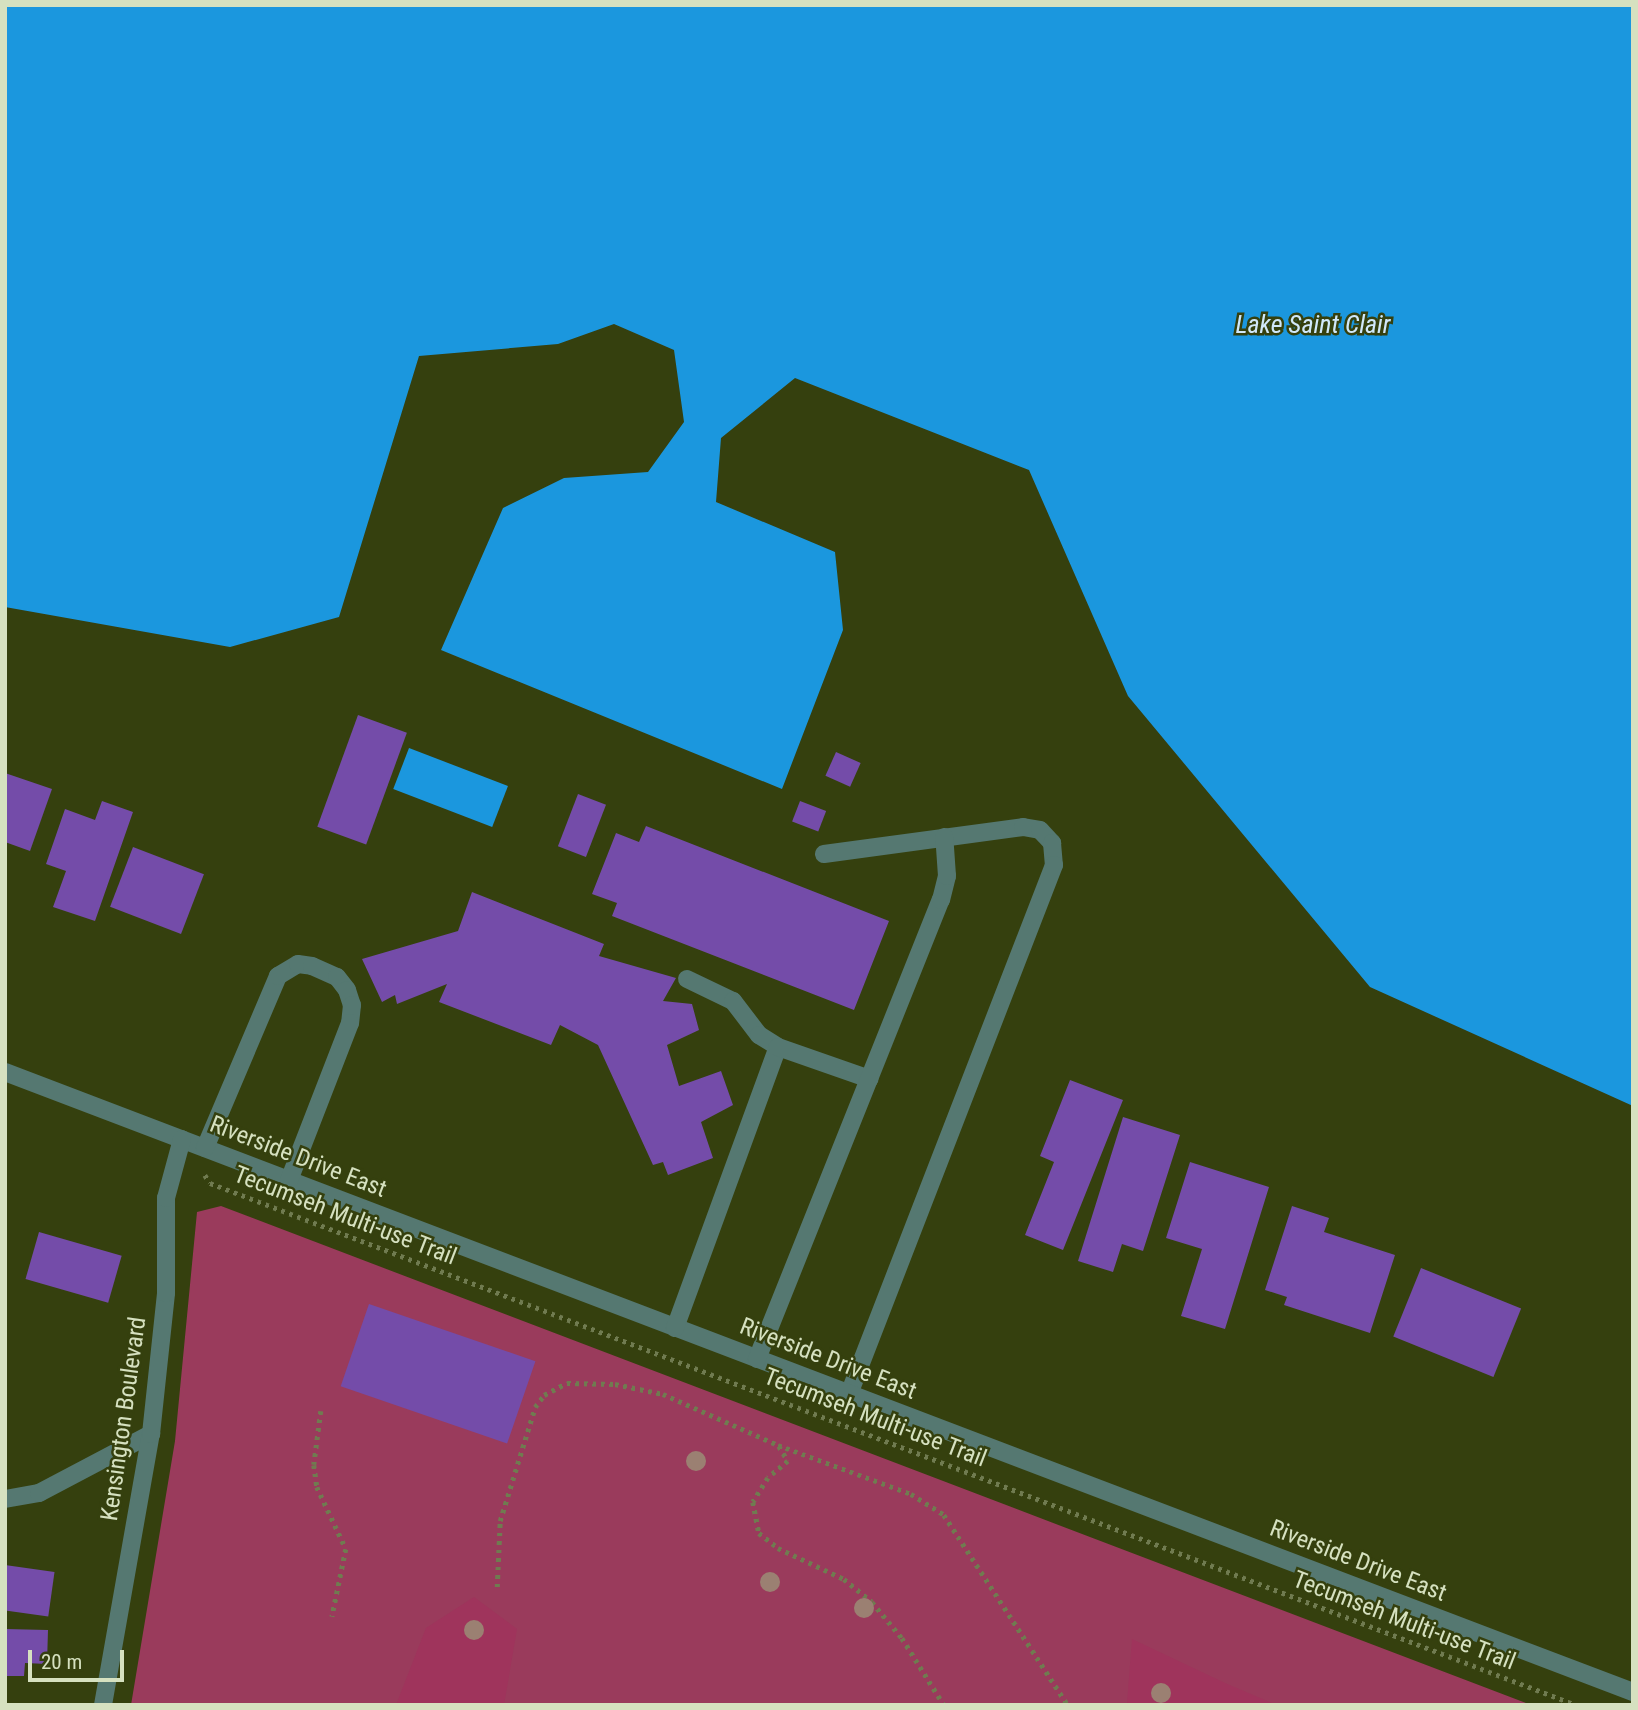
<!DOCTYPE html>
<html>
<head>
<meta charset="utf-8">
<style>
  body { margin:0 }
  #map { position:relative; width:1638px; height:1710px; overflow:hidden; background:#35400e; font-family:"Roboto Condensed",sans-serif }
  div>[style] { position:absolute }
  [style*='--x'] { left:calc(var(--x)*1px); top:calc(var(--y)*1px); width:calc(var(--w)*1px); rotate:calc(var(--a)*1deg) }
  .green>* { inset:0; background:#9a3b5c }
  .forest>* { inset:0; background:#9f345c }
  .water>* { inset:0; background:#1b97de; transform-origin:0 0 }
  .building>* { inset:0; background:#744ca9; transform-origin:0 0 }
  .path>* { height:4.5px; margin-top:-2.25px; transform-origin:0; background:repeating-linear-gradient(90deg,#707b50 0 3.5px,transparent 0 8.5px) }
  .minor>* { height:18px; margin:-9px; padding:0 9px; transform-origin:9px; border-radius:9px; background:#557871 }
  .trees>* { width:20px; height:20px; margin:-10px; border-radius:50%; background:#9b8072 }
  span { translate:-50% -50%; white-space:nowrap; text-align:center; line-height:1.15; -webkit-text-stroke:5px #35400e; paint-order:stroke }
  .street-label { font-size:24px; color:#d6e1c0 }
  .water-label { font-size:26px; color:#d1e8fa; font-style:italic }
  .frame { position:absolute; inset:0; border:7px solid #d6e1c0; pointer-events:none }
  .scale { position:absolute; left:28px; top:1650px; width:96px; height:32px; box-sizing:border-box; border:4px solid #d6e1c0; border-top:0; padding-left:9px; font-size:21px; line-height:24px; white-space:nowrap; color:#d6e1c0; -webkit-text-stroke:5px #35400e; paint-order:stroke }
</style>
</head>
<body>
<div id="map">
  <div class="green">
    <div style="clip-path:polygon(221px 1206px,1531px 1705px,131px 1705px,175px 1441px,197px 1212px)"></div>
  </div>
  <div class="forest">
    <div style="clip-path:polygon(474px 1597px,517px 1629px,504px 1705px,396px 1705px,426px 1628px)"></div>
    <div style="clip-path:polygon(1132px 1639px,1225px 1683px,1277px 1705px,1132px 1705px,1127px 1703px)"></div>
  </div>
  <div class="water">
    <div style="clip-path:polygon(5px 5px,1633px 5px,1633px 1106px,1370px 987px,1128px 696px,1029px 470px,795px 378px,721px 438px,716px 502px,835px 552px,843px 630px,782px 789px,441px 650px,503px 508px,564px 478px,648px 472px,684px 422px,674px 350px,614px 324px,558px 344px,419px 356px,339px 617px,230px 647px,5px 607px)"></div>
    <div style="left:409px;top:748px;width:106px;height:44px;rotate:21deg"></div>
  </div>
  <div class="building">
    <div style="left:358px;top:715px;width:52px;height:119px;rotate:20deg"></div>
    <div style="left:836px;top:752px;width:27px;height:26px;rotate:24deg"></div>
    <div style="clip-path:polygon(5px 773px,52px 789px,30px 851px,5px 842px)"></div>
    <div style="left:578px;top:794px;width:30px;height:56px;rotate:21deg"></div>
    <div style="clip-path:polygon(102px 801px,133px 812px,95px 921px,53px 907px,66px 871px,46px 864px,65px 809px,95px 820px)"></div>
    <div style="left:800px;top:801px;width:28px;height:22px;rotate:21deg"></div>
    <div style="clip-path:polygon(646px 826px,889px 921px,854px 1010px,612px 916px,617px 903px,592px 894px,616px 833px,639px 842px)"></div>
    <div style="left:133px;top:847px;width:76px;height:64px;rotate:21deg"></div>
    <div style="clip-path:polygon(472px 892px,604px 944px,599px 956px,676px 978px,663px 1001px,692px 1004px,699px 1030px,667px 1045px,679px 1086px,721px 1071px,733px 1105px,701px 1122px,713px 1158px,668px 1175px,663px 1162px,653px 1165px,598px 1045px,560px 1025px,551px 1045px,439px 1002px,447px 984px,397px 1004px,395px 995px,382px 1002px,362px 959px,458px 931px)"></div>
    <div style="clip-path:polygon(1070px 1080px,1123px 1100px,1063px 1250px,1025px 1235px,1054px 1162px,1040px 1156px)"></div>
    <div style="clip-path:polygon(1123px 1117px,1180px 1135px,1143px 1251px,1122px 1244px,1113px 1272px,1078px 1261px)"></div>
    <div style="clip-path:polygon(1190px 1162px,1269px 1187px,1225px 1329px,1181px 1316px,1202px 1249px,1166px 1238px)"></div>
    <div style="clip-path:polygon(1292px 1206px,1329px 1218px,1324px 1232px,1395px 1255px,1370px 1333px,1284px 1305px,1287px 1297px,1265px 1290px)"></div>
    <div style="left:39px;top:1232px;width:86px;height:49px;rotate:16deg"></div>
    <div style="left:1421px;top:1268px;width:108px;height:74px;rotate:22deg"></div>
    <div style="left:369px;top:1304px;width:176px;height:87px;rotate:19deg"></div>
    <div style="left:5px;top:1565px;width:50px;height:45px;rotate:8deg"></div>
    <div style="clip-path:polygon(5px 1629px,48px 1630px,47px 1664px,25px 1663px,24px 1676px,5px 1676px)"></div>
  </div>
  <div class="path">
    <div style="--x:205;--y:1175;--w:9;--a:58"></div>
    <div style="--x:210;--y:1183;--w:1462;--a:20.91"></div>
    <div style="--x:321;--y:1411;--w:54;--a:97.4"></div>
    <div style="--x:314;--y:1465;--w:22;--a:82"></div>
    <div style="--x:317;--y:1487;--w:68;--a:64.9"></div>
    <div style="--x:346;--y:1549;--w:69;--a:101.6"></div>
    <div style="--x:779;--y:1446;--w:17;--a:59"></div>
    <div style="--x:788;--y:1461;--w:26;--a:140"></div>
    <div style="--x:768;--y:1478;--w:28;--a:122"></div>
    <div style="--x:753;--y:1502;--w:32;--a:79"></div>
    <div style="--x:759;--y:1533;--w:24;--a:38"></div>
    <div style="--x:778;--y:1548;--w:73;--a:25.2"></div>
    <div style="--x:844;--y:1579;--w:36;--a:39"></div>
    <div style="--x:872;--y:1602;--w:47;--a:50.2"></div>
    <div style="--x:902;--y:1638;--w:79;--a:57.9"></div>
    <div style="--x:497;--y:1587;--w:66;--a:-87.4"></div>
    <div style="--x:500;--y:1521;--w:119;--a:-72.9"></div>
    <div style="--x:535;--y:1407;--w:15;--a:-53"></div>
    <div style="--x:544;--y:1395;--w:26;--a:-28"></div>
    <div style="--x:567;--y:1383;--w:48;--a:1.2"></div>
    <div style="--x:615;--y:1384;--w:49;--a:11.8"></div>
    <div style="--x:663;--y:1394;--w:126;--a:23.9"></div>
    <div style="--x:778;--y:1445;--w:142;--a:20.2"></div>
    <div style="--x:911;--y:1494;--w:39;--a:32"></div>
    <div style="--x:944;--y:1515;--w:227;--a:56.9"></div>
  </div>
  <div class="minor">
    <div style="--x:824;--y:854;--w:201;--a:-7.7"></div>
    <div style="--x:1023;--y:827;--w:17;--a:10"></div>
    <div style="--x:1040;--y:830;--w:18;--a:47"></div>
    <div style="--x:1052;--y:843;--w:22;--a:85"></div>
    <div style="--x:1054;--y:865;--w:567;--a:111.18"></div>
    <div style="--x:687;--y:979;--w:51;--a:25.6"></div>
    <div style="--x:733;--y:1001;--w:43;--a:52.6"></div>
    <div style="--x:759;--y:1035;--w:22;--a:32"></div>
    <div style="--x:5;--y:1072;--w:1742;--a:20.85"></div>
    <div style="--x:205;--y:1148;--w:187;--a:-67"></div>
    <div style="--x:278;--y:976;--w:23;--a:-31"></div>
    <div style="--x:298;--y:964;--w:14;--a:8"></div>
    <div style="--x:312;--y:966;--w:27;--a:24"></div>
    <div style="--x:337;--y:977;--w:16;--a:52"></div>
    <div style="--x:347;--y:990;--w:16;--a:72"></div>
    <div style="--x:352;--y:1005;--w:18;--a:96"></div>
    <div style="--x:350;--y:1023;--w:168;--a:111.2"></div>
    <div style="--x:675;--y:1328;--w:299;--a:-69.9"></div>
    <div style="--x:778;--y:1047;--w:97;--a:19.2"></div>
    <div style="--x:757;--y:1359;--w:495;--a:-68.2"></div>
    <div style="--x:941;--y:900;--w:25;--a:-76"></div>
    <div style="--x:947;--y:876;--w:39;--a:-94"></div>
    <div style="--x:5;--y:1499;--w:35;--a:-10"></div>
    <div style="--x:39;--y:1493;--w:127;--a:-27.8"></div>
    <div style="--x:103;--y:1705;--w:275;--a:-80"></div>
    <div style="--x:151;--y:1434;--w:142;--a:-83.9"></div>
    <div style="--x:166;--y:1293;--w:95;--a:-90"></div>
    <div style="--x:166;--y:1198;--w:61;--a:-74.8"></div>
  </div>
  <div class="trees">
    <div style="left:696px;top:1461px"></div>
    <div style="left:770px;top:1582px"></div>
    <div style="left:864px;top:1608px"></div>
    <div style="left:474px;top:1630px"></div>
    <div style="left:1161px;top:1693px"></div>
  </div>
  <div class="street-label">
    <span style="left:298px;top:1157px;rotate:21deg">Riverside Drive East</span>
    <span style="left:345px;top:1216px;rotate:21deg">Tecumseh Multi-use Trail</span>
    <span style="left:828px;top:1359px;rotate:21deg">Riverside Drive East</span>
    <span style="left:875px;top:1418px;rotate:21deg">Tecumseh Multi-use Trail</span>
    <span style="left:124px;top:1419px;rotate:-82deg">Kensington Boulevard</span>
    <span style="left:1358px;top:1561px;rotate:21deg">Riverside Drive East</span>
    <span style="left:1404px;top:1621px;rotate:21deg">Tecumseh Multi-use Trail</span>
  </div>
  <div class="water-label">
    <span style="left:1313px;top:325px">Lake Saint Clair</span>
  </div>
  <div class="frame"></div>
  <div class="scale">20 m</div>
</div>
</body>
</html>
